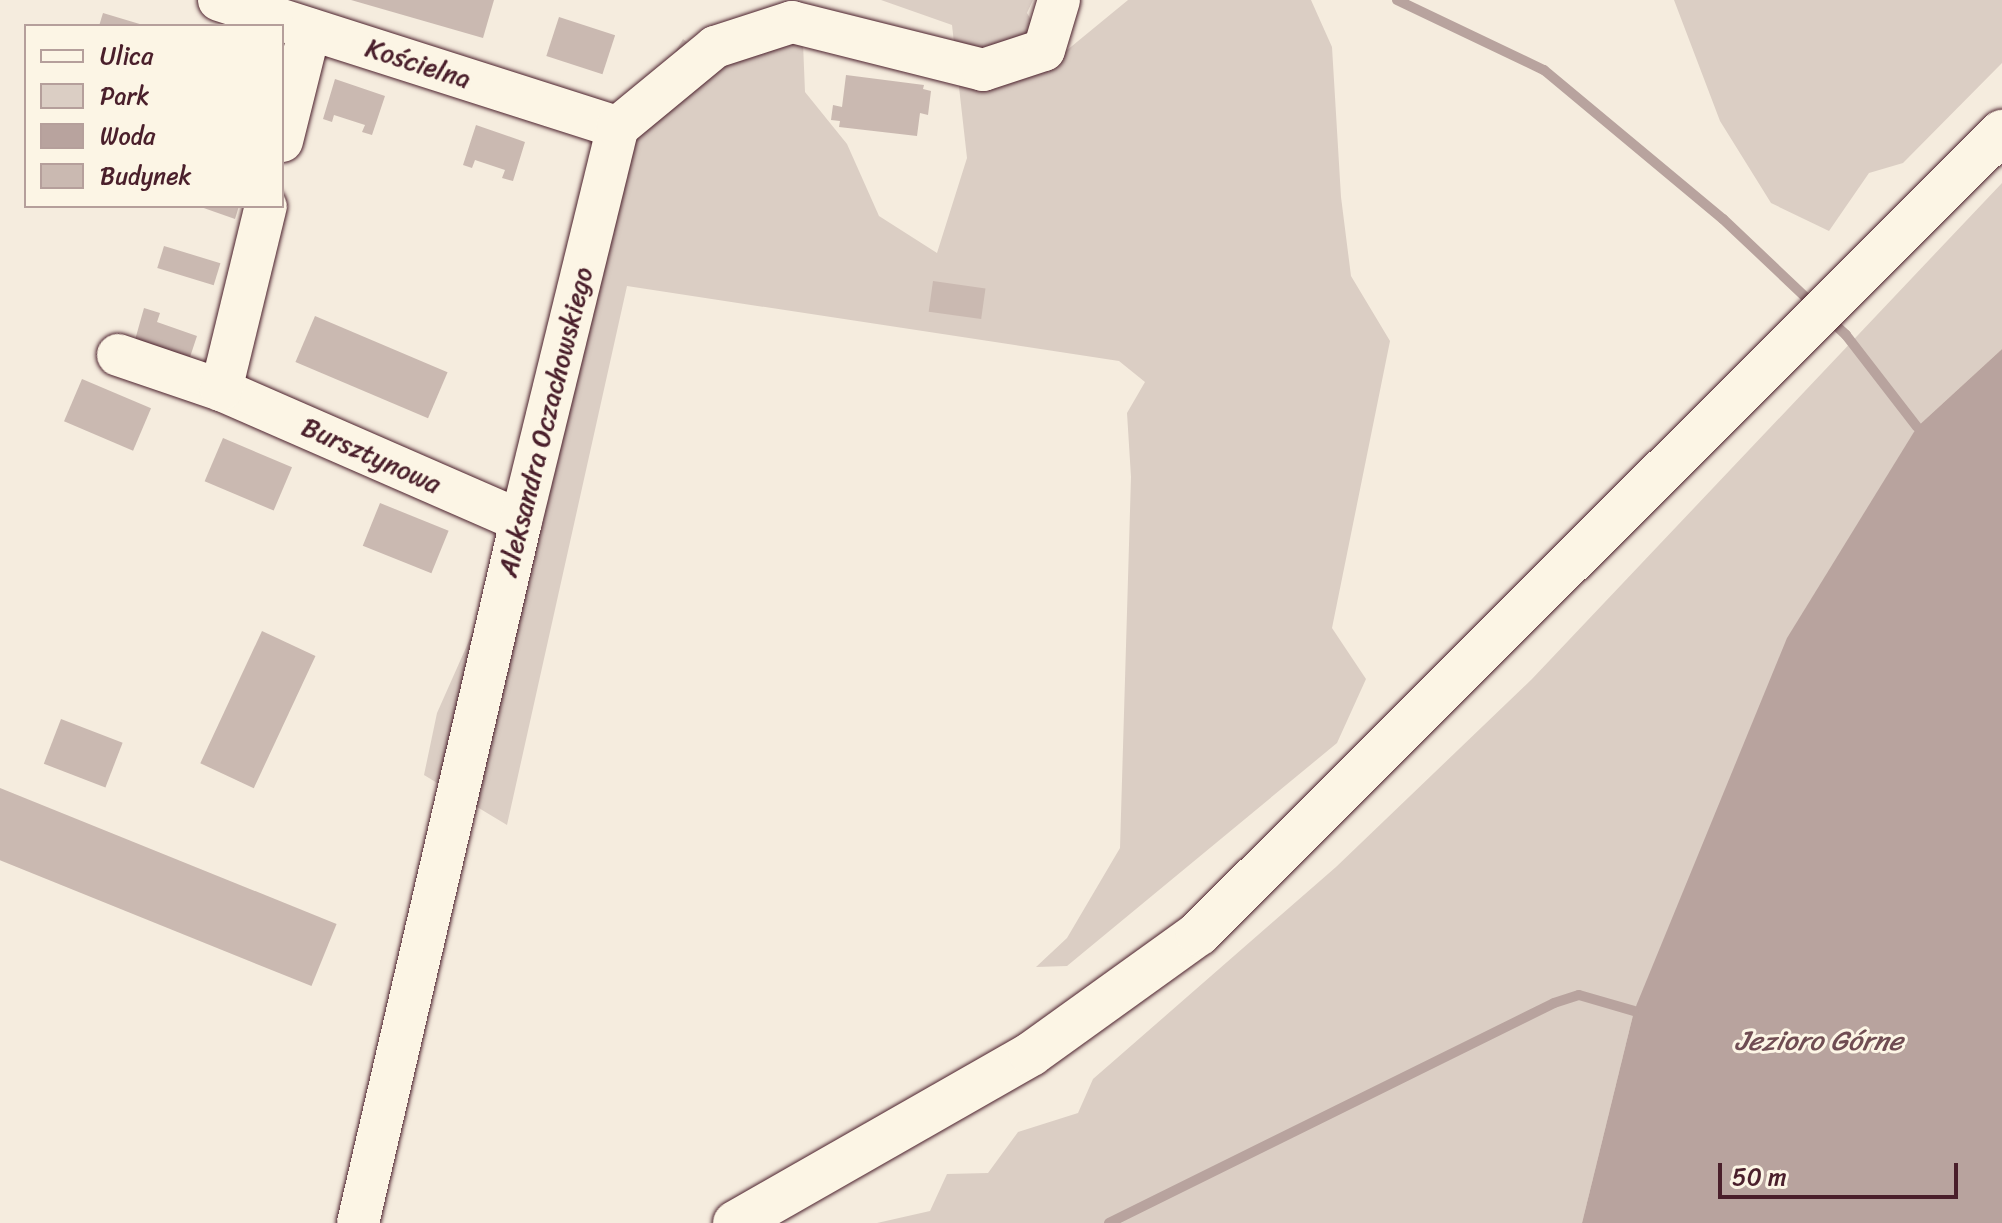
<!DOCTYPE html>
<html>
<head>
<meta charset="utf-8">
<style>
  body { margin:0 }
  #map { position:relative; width:2002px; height:1223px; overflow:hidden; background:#f5ecde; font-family:Sriracha,sans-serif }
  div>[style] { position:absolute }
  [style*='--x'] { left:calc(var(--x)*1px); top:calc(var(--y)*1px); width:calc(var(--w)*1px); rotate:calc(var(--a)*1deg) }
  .green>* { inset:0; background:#dbcec4 }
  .water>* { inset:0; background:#b8a39e }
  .stream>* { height:10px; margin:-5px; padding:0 5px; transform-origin:5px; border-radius:5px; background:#b8a39e }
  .building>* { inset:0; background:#cab9b1; transform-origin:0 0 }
  .roads { filter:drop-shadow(0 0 2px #4a1f2b) drop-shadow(0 0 2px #4a1f2b) }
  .minor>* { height:42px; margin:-21px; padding:0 21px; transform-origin:21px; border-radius:21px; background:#fcf5e5 }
  .major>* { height:44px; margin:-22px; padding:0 22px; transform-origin:22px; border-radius:22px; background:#fcf5e5 }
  span { translate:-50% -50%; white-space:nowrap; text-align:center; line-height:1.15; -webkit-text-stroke:6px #fcf5e5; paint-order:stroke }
  .street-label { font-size:26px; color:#4a1f2b }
  .water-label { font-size:28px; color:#704d53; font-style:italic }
  .legend { position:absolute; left:24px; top:24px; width:260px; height:184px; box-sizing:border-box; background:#fcf5e5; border:2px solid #b59f9b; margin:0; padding:10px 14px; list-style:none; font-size:24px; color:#4a1f2b }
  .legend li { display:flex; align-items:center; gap:16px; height:40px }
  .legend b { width:40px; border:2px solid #b59f9b }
  .scale { position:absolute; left:1718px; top:1163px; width:240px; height:36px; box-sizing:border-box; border:4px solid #4a1f2b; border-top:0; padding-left:10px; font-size:24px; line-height:28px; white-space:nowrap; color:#4a1f2b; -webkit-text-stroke:6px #fcf5e5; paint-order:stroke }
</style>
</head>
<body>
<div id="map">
  <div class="green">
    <div style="clip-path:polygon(881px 0,1033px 0,1027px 13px,1055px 60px,1128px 0,1311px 0,1332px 47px,1341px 197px,1351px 276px,1390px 341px,1332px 628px,1366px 679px,1337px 743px,1067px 966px,1036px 967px,1067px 938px,1120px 848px,1131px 477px,1127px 413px,1145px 382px,1119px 361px,627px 286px,507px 825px,424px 775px,437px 713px,488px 598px,631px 124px,683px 39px,721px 68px,779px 23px,803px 43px,805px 92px,847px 144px,879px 216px,937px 253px,967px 158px,952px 25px)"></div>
    <div style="clip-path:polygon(1674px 0,2002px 0,2002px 63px,1903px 163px,1869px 173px,1829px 231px,1771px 203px,1720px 121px)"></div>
    <div style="clip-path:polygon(2002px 183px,2002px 349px,1917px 427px,1634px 1011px,1582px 1223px,877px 1223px,930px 1211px,947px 1174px,988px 1173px,1018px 1132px,1078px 1113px,1093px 1079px,1336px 867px,1532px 679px)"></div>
  </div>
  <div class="water">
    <div style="clip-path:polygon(2002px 349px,2002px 1223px,1582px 1223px,1634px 1011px,1787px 638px,1917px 427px)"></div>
  </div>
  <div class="stream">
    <div style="--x:1397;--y:0;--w:163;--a:25.5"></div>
    <div style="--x:1544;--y:70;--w:233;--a:39.8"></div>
    <div style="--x:1723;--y:219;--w:127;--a:43.4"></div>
    <div style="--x:1830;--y:320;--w:22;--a:43"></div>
    <div style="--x:1846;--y:335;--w:116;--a:52.3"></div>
    <div style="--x:1109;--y:1223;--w:496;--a:-26.3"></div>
    <div style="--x:1554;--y:1003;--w:26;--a:-18"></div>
    <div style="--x:1579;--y:995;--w:57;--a:16.2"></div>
  </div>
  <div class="building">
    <div style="clip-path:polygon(351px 0,494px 0,483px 38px)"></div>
    <div style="clip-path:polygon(103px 13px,143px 25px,143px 26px,99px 26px)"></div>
    <div style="left:559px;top:17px;width:59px;height:41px;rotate:18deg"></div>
    <div style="clip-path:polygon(846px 75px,924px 85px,923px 89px,931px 91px,928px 115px,920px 113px,917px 136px,839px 127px,840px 121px,831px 120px,833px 105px,842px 107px)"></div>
    <div style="clip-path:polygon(335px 79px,385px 96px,372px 135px,362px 132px,365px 125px,334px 115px,332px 122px,323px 119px)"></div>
    <div style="clip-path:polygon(476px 125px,525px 142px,513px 181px,502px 178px,505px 170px,475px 160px,472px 168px,463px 165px)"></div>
    <div style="clip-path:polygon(198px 206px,239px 206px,235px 219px)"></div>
    <div style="left:164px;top:246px;width:59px;height:23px;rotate:17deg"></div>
    <div style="left:933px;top:281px;width:53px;height:31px;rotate:8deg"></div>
    <div style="clip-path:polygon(144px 308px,160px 313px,157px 322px,197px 336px,190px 357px,135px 340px)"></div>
    <div style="left:315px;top:316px;width:144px;height:50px;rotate:23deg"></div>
    <div style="left:82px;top:379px;width:75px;height:46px;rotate:23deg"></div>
    <div style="left:223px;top:438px;width:75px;height:47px;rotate:23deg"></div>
    <div style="left:380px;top:503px;width:74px;height:46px;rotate:22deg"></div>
    <div style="left:262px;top:631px;width:59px;height:146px;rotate:25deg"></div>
    <div style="left:61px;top:719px;width:66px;height:48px;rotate:21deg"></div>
    <div style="left:0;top:788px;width:363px;height:67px;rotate:22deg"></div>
  </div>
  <div class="roads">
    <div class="minor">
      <div style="--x:219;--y:0;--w:419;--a:17.7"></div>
      <div style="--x:282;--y:141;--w:115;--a:-76"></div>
      <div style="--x:118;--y:355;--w:109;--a:18.8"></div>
      <div style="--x:221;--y:390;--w:327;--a:23.6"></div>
      <div style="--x:221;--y:390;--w:189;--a:-76.3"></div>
      <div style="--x:358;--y:1223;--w:721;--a:-76.93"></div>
      <div style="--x:521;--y:521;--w:406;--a:-76.2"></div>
      <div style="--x:618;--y:127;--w:126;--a:-39.5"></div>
      <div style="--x:715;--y:47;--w:81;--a:-18"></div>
      <div style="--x:792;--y:22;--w:197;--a:14.1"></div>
      <div style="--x:983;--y:70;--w:64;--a:-18.2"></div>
      <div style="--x:1044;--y:50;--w:52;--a:-73.3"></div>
    </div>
    <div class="major">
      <div style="--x:735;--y:1223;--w:341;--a:-29.7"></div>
      <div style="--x:1031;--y:1054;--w:206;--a:-35.7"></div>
      <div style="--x:1198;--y:934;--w:1136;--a:-44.93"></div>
    </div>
  </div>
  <div class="street-label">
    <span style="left:418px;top:64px;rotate:18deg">Kościelna</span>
    <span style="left:546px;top:422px;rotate:-76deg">Aleksandra Oczachowskiego</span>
    <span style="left:371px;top:456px;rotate:24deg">Bursztynowa</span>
  </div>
  <div class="water-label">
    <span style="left:1819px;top:1041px">Jezioro Górne</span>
  </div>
  <ul class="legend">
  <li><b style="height:10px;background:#fcf5e5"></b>Ulica</li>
  <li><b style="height:22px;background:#dbcec4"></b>Park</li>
  <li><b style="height:22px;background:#b8a39e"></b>Woda</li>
  <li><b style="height:22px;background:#cab9b1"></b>Budynek</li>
  </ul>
  <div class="scale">50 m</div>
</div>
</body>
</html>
